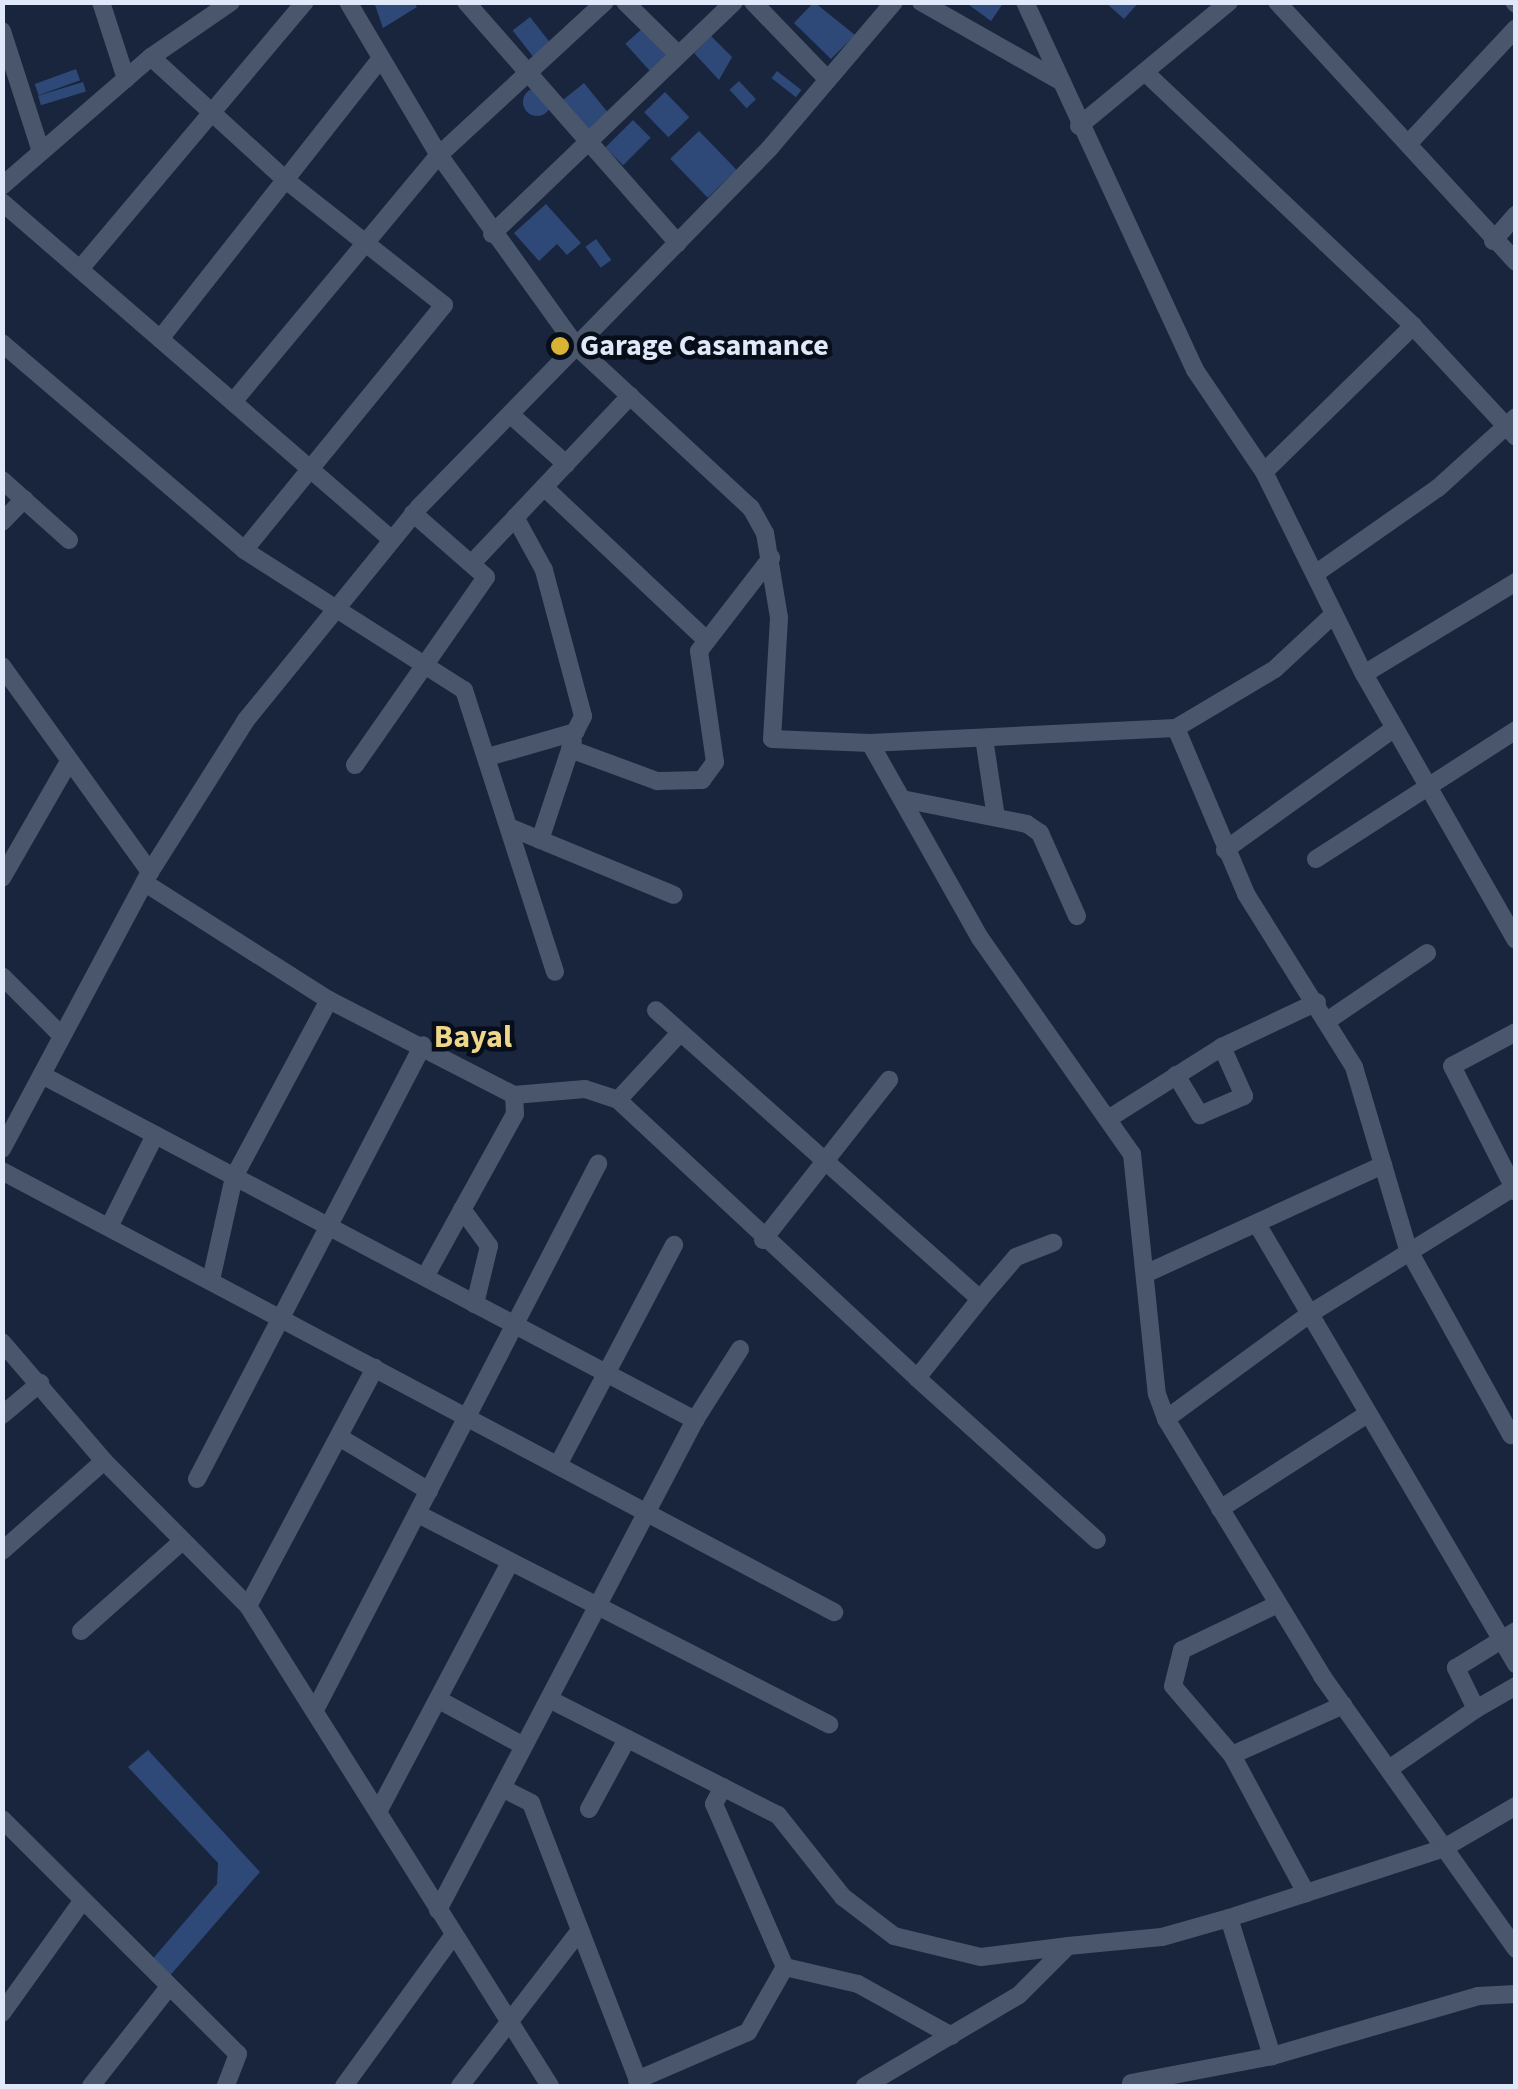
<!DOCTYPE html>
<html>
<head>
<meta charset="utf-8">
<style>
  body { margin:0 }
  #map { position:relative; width:1518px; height:2089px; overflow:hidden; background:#18253c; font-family:"Source Sans 3",sans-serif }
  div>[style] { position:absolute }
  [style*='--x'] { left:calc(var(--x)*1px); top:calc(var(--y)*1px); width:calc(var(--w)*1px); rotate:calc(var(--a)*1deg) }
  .building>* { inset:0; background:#2e4978; transform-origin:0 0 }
  .round { border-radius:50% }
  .minor>* { height:18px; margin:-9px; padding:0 9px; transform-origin:9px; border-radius:9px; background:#49566b }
  .dots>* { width:28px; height:28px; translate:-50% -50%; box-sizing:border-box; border:5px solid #080e19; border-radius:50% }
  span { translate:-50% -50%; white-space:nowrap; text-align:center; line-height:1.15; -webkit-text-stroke:9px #080e19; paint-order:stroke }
  .poi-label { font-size:30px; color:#e0e9f9; font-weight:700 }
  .left { translate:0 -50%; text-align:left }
  .neighbourhood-label { font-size:32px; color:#f0d689; font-weight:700 }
  .frame { position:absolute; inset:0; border:5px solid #e0e9f9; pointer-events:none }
</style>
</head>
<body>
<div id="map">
  <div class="building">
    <div style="clip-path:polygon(374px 2px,414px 2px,417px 7px,383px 28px)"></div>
    <div style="clip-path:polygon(814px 2px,855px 35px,831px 59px,794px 23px)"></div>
    <div style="clip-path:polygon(965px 2px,1004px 2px,991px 21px)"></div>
    <div style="clip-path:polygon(1105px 2px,1139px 2px,1124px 19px)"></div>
    <div style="left:530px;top:17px;width:41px;height:22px;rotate:52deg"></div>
    <div style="left:644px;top:27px;width:40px;height:25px;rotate:48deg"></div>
    <div style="clip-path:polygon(711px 36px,732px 57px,719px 80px,694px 53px)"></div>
    <div style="left:76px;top:69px;width:12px;height:44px;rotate:70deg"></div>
    <div style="left:777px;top:71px;width:31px;height:9px;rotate:38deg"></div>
    <div style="left:739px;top:81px;width:25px;height:13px;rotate:47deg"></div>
    <div style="left:83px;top:82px;width:10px;height:47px;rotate:73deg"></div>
    <div style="left:584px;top:83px;width:43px;height:28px;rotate:51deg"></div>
    <div class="round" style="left:523px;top:88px;width:28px;height:28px"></div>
    <div style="left:665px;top:92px;width:35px;height:29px;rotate:46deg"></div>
    <div style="left:633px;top:120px;width:25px;height:39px;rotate:45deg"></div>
    <div style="left:699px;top:131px;width:54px;height:40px;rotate:46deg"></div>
    <div style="clip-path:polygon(546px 204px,581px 243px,567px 255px,557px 244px,539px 261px,514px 233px)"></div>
    <div style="left:596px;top:239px;width:26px;height:13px;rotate:54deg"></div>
    <div style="clip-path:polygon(148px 1750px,260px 1872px,167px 1979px,150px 1962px,217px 1884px,218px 1863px,128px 1767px)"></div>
  </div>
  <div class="minor">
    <div style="--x:101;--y:2;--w:81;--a:72"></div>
    <div style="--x:348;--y:2;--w:178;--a:59.3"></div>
    <div style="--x:439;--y:155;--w:236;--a:54.3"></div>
    <div style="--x:577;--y:347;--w:237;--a:42.8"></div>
    <div style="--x:751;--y:508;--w:29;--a:61"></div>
    <div style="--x:765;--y:533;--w:86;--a:80.6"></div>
    <div style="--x:779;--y:618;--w:121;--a:93.3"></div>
    <div style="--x:772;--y:739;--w:98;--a:2.3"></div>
    <div style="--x:870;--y:743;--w:306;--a:-2.8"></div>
    <div style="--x:1176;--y:728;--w:115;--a:-30.8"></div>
    <div style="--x:1275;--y:669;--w:79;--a:-43"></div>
    <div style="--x:466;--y:2;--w:321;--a:48.7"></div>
    <div style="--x:625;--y:2;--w:74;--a:44.5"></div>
    <div style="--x:753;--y:2;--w:108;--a:46.1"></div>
    <div style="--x:921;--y:2;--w:162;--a:29.6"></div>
    <div style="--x:1025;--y:2;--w:405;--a:65.2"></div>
    <div style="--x:1195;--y:370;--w:123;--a:55.9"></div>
    <div style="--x:1264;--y:472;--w:225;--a:63.7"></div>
    <div style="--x:1364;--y:674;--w:306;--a:60.3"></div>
    <div style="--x:1277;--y:2;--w:353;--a:47.4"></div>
    <div style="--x:1514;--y:2;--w:3;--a:45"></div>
    <div style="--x:2;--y:31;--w:127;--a:72.1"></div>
    <div style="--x:151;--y:57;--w:184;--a:42.4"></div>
    <div style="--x:287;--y:181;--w:200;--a:38.3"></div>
    <div style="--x:444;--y:305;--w:316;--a:129.2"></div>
    <div style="--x:1148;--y:75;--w:365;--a:43.4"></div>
    <div style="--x:1413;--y:326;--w:151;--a:47.1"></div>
    <div style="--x:1079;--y:126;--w:195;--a:-39.6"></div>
    <div style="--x:1408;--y:144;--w:158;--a:-47"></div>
    <div style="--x:2;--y:186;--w:197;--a:-40.9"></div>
    <div style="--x:151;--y:57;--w:97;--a:-34.5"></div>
    <div style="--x:2;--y:202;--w:515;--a:40.9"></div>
    <div style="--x:492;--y:234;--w:335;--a:-43.8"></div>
    <div style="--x:1493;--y:241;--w:35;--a:-49"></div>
    <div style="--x:80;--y:269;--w:349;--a:-49.9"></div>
    <div style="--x:160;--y:339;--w:357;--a:-51.8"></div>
    <div style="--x:2;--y:343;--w:318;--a:40.5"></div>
    <div style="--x:244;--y:550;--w:261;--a:32.5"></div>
    <div style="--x:464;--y:690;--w:296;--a:72.1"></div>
    <div style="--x:233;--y:402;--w:322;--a:-50.2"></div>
    <div style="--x:439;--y:155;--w:226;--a:-42.7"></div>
    <div style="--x:511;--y:415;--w:74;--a:41.7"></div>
    <div style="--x:1264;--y:472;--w:209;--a:-44.4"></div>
    <div style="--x:2;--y:480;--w:90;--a:41.8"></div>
    <div style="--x:544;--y:487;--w:220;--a:43.3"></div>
    <div style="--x:2;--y:522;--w:32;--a:-46"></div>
    <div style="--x:475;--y:560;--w:226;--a:-46.6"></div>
    <div style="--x:1315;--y:574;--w:150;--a:-35"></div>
    <div style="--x:1438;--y:488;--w:105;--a:-42.3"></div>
    <div style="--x:2;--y:666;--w:254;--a:54.3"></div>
    <div style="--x:1364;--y:674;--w:178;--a:-31.2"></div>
    <div style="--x:1176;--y:728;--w:180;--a:67.1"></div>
    <div style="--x:1246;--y:894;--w:204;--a:58"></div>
    <div style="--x:1354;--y:1067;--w:190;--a:73.5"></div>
    <div style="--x:1408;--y:1249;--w:213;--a:61"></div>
    <div style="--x:984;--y:738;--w:80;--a:81.4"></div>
    <div style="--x:870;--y:743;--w:224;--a:60.6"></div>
    <div style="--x:980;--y:938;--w:264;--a:54.9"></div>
    <div style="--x:1132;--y:1154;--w:241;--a:84.1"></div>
    <div style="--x:1157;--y:1394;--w:27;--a:70"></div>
    <div style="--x:1166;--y:1419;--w:301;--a:58.7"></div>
    <div style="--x:1322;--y:1676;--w:335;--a:54.6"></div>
    <div style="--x:570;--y:749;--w:93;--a:20.2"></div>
    <div style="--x:657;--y:781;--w:45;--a:-1.3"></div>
    <div style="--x:702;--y:780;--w:22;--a:-54"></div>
    <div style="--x:715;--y:762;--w:112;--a:-98.2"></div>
    <div style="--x:699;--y:651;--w:118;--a:-52.3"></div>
    <div style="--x:488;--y:757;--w:91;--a:-16"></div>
    <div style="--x:575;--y:732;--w:18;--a:-63"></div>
    <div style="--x:583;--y:716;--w:151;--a:-105"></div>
    <div style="--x:544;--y:570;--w:60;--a:-118.7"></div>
    <div style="--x:355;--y:765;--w:229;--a:-55.1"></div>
    <div style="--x:486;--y:577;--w:97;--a:-138.8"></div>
    <div style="--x:902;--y:799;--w:127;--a:11.3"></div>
    <div style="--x:1027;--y:824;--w:16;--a:35"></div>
    <div style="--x:1040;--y:833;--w:91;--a:66"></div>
    <div style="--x:509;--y:827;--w:178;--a:22.4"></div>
    <div style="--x:540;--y:840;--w:104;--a:-71.6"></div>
    <div style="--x:1225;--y:850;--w:209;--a:-35.7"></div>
    <div style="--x:1316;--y:859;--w:238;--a:-32.8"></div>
    <div style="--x:2;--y:878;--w:133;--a:-60.1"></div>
    <div style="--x:145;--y:883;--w:218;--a:32.5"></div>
    <div style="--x:329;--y:1000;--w:208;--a:27.2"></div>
    <div style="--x:514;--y:1095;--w:71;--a:-4.8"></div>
    <div style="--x:585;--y:1089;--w:35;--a:18"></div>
    <div style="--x:618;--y:1100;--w:408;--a:42.9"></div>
    <div style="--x:917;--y:1378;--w:101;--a:-51.4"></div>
    <div style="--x:980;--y:1299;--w:434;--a:-138.3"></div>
    <div style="--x:2;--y:976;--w:85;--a:45"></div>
    <div style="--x:1327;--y:1021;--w:121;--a:-34.2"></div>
    <div style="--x:1516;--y:1032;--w:72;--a:152"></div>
    <div style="--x:1452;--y:1066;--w:141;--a:63.1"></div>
    <div style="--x:42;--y:1075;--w:739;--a:27.85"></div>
    <div style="--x:695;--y:1420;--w:84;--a:-57.6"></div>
    <div style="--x:1176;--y:1075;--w:47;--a:59"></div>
    <div style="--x:1200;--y:1115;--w:48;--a:-23.4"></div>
    <div style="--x:1244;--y:1096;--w:54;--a:-114.2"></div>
    <div style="--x:618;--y:1100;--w:90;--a:-47.3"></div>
    <div style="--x:1108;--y:1119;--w:135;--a:-32.3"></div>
    <div style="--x:1222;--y:1047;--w:105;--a:-25.3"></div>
    <div style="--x:2;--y:1149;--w:314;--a:-61.9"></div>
    <div style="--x:150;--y:872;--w:180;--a:-57.7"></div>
    <div style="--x:246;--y:720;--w:274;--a:-50.9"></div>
    <div style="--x:419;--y:507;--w:501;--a:-45.65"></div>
    <div style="--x:769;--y:149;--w:193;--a:-49.6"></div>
    <div style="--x:2;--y:1171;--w:942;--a:27.93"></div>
    <div style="--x:462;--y:1209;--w:46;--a:53.9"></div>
    <div style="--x:489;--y:1246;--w:60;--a:103.6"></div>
    <div style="--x:1257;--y:1224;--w:511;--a:59.52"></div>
    <div style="--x:109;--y:1227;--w:103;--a:-63.4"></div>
    <div style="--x:763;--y:1240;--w:204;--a:-51.8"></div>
    <div style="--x:1145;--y:1274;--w:262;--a:-24.6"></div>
    <div style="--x:425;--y:1277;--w:186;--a:-61.1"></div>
    <div style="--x:515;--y:1114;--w:19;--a:-93"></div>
    <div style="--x:211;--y:1280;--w:106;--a:-77.4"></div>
    <div style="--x:234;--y:1177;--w:201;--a:-61.8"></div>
    <div style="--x:980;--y:1299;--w:55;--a:-49.4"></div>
    <div style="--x:1016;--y:1257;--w:40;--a:-21"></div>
    <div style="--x:2;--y:1342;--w:157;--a:49.4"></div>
    <div style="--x:104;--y:1461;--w:204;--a:45.2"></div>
    <div style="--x:248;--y:1606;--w:567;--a:57.82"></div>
    <div style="--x:917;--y:1378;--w:242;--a:42"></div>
    <div style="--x:2;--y:1415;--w:50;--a:-40.1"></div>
    <div style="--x:1166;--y:1419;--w:180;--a:-36.2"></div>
    <div style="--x:1311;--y:1313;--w:241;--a:-31.8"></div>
    <div style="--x:339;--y:1437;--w:105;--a:31"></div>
    <div style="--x:558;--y:1465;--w:249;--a:-62.2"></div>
    <div style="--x:197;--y:1479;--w:489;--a:-62.5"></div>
    <div style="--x:1220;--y:1509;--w:174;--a:-32.8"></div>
    <div style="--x:418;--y:1514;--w:462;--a:27.1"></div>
    <div style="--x:2;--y:1551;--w:136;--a:-41.4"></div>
    <div style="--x:1278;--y:1604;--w:106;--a:154.4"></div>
    <div style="--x:1182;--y:1650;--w:37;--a:104"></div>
    <div style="--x:1173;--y:1686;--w:91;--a:49.5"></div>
    <div style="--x:1232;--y:1755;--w:157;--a:61.8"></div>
    <div style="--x:248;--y:1606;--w:270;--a:-61.9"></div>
    <div style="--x:81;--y:1631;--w:132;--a:-41.6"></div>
    <div style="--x:549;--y:1699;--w:257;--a:26.9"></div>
    <div style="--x:778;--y:1815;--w:105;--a:51.6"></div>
    <div style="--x:843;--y:1897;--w:64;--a:37.4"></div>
    <div style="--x:894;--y:1936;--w:89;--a:13.6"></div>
    <div style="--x:981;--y:1957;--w:88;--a:-7.2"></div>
    <div style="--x:441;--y:1701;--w:94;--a:28.5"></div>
    <div style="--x:317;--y:1706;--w:611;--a:-62.6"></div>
    <div style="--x:1476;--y:1709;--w:46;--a:-29.9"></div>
    <div style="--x:1232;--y:1755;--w:122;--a:-24.2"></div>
    <div style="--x:1389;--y:1769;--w:106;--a:-34.6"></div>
    <div style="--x:1476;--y:1709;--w:46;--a:-116"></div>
    <div style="--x:1456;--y:1668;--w:70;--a:-31.7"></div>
    <div style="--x:723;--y:1787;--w:19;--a:118"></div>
    <div style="--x:714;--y:1804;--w:178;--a:66.5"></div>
    <div style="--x:785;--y:1967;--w:75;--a:13.1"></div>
    <div style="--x:858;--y:1984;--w:107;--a:29"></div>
    <div style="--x:502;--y:1788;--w:33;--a:27"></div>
    <div style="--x:531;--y:1803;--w:303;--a:68.9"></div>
    <div style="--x:589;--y:1809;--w:80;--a:-61.5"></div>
    <div style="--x:379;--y:1810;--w:280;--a:-62.1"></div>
    <div style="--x:2;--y:1819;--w:333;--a:44.9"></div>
    <div style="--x:238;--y:2054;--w:34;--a:111"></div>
    <div style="--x:438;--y:1910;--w:553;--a:-62.32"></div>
    <div style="--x:1229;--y:1918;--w:145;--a:72.7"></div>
    <div style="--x:2;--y:2013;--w:139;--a:-54.4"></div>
    <div style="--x:637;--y:2080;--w:121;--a:-23.4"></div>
    <div style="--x:748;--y:2032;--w:75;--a:-60.4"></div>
    <div style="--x:1131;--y:2083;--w:144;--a:-10.8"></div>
    <div style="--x:1272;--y:2056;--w:215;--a:-16.2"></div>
    <div style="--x:1478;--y:1996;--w:38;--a:-3"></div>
    <div style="--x:91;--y:2086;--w:126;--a:-51.8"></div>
    <div style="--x:344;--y:2086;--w:185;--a:-54"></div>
    <div style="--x:460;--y:2086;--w:197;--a:-52.4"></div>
    <div style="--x:865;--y:2086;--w:179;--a:-30.6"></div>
    <div style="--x:1019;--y:1995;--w:69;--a:-45"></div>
    <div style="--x:1068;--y:1946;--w:94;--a:-5.5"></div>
    <div style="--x:1162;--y:1937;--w:70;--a:-15.8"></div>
    <div style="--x:1229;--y:1918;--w:226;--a:-18"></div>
    <div style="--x:1444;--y:1848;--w:83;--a:-30.3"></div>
  </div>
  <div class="dots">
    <div style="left:560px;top:346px;background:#d9b334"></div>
  </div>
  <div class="poi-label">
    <span class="left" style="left:580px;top:346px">Garage Casamance</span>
  </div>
  <div class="neighbourhood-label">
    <span style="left:473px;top:1037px">Bayal</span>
  </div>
  <div class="frame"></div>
</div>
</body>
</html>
